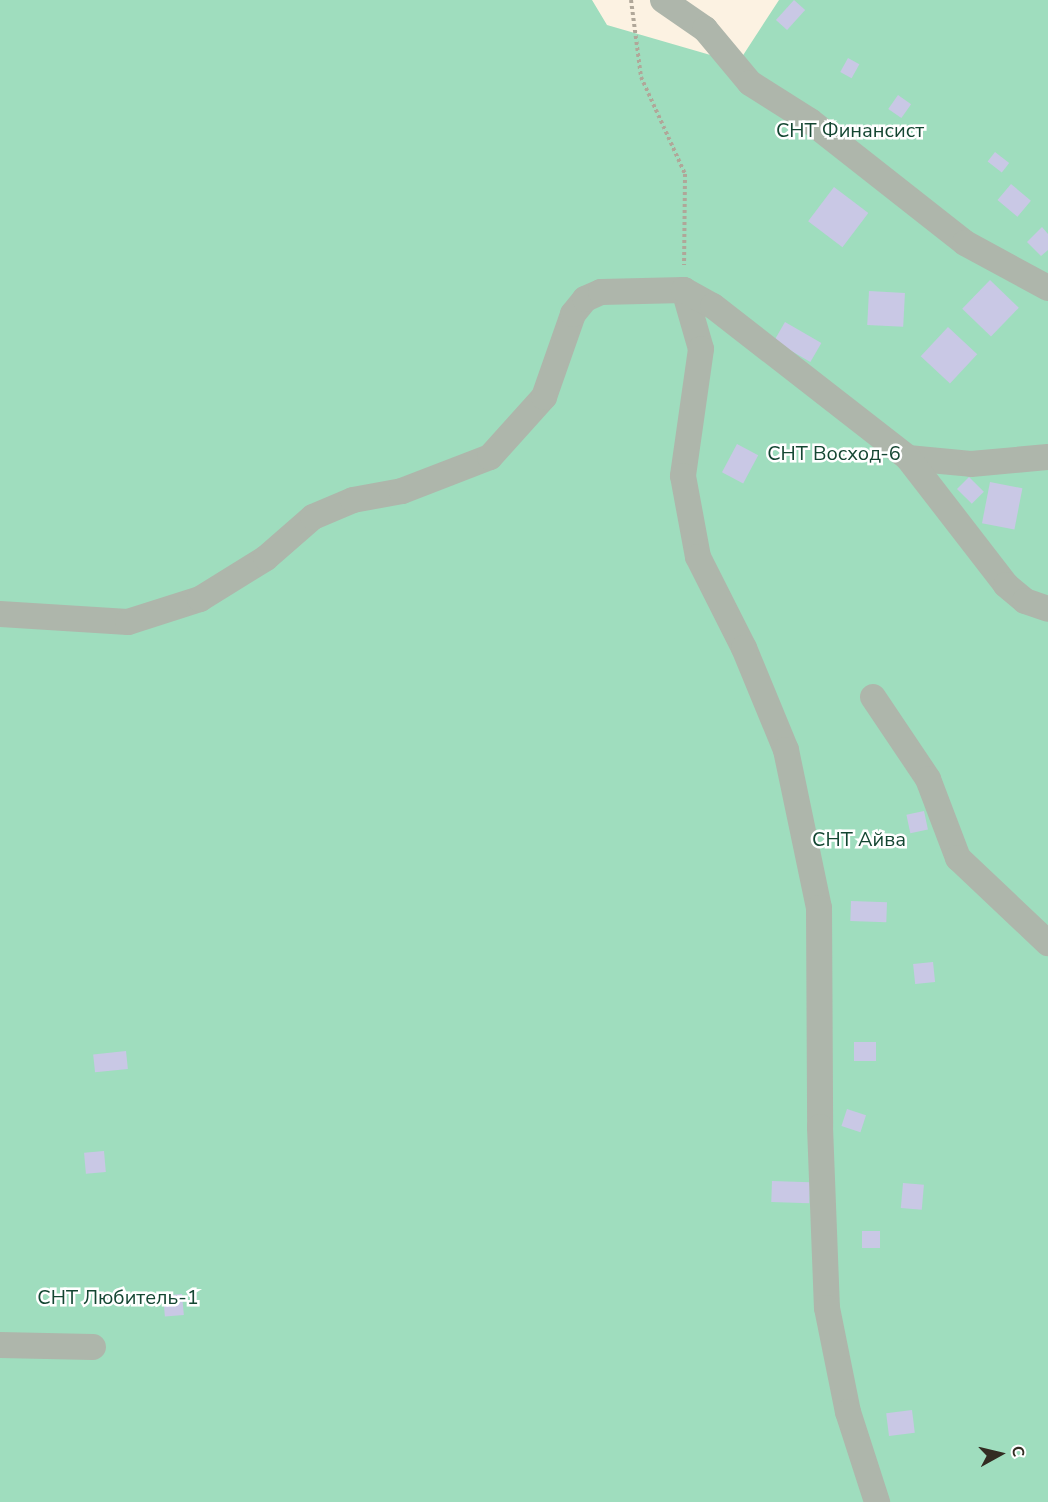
<!DOCTYPE html>
<html>
<head>
<meta charset="utf-8">
<style>
  body { margin:0 }
  #map { position:relative; width:1048px; height:1502px; overflow:hidden; background:#fcf2e2; font-family:"Nunito Sans",sans-serif }
  div>[style] { position:absolute }
  [style*='--x'] { left:calc(var(--x)*1px); top:calc(var(--y)*1px); width:calc(var(--w)*1px); rotate:calc(var(--a)*1deg) }
  .green>* { inset:0; background:#9fddbe }
  .building>* { inset:0; background:#c9c8e5; transform-origin:0 0 }
  .path>* { height:4px; margin-top:-2px; transform-origin:0; background:repeating-linear-gradient(90deg,#b0a799 0 3px,transparent 0 6px) }
  .minor>* { height:26px; margin:-13px; padding:0 13px; transform-origin:13px; border-radius:13px; background:#aeb6ab }
  span { translate:-50% -50%; white-space:nowrap; text-align:center; line-height:1.15; -webkit-text-stroke:5px #fff; paint-order:stroke }
  .park-label { font-size:20px; color:#144632 }
  .north { position:absolute; left:970px; top:1424px; width:60px; height:60px; -webkit-text-stroke:4px #fff; paint-order:stroke; rotate:82deg; font-size:16px; font-weight:700; line-height:24px; text-align:center; color:#332c22 }
  .north::after { content:''; display:block; margin:auto; width:21px; height:27px; background:#332c22; clip-path:polygon(50% 0,100% 100%,50% 72%,0 100%) }
</style>
</head>
<body>
<div id="map">
  <div class="green">
    <div style="clip-path:polygon(0 0,592px 0,607px 25px,738px 63px,779px 0,1048px 0,1048px 1502px,0 1502px)"></div>
  </div>
  <div class="building">
    <div style="left:794px;top:0;width:15px;height:27px;rotate:42deg"></div>
    <div style="left:848px;top:58px;width:13px;height:16px;rotate:29deg"></div>
    <div style="left:898px;top:95px;width:16px;height:17px;rotate:35deg"></div>
    <div style="left:995px;top:152px;width:18px;height:12px;rotate:38deg"></div>
    <div style="left:1011px;top:184px;width:26px;height:21px;rotate:40deg"></div>
    <div style="left:834px;top:187px;width:43px;height:43px;rotate:37deg"></div>
    <div style="clip-path:polygon(1042px 227px,1048px 234px,1048px 250px,1041px 256px,1027px 242px)"></div>
    <div style="left:990px;top:280px;width:40px;height:40px;rotate:44deg"></div>
    <div style="left:869px;top:291px;width:36px;height:34px;rotate:3deg"></div>
    <div style="left:785px;top:322px;width:42px;height:22px;rotate:30deg"></div>
    <div style="left:948px;top:327px;width:40px;height:40px;rotate:43deg"></div>
    <div style="left:737px;top:444px;width:24px;height:32px;rotate:28deg"></div>
    <div style="left:969px;top:477px;width:21px;height:17px;rotate:45deg"></div>
    <div style="left:990px;top:482px;width:33px;height:42px;rotate:11deg"></div>
    <div style="left:924px;top:811px;width:19px;height:18px;rotate:78deg"></div>
    <div style="left:851px;top:901px;width:36px;height:20px;rotate:2deg"></div>
    <div style="left:933px;top:962px;width:20px;height:20px;rotate:84deg"></div>
    <div style="left:876px;top:1042px;width:19px;height:22px;rotate:90deg"></div>
    <div style="left:126px;top:1051px;width:18px;height:33px;rotate:84deg"></div>
    <div style="left:847px;top:1109px;width:20px;height:18px;rotate:18deg"></div>
    <div style="left:104px;top:1151px;width:21px;height:20px;rotate:85deg"></div>
    <div style="left:772px;top:1181px;width:38px;height:21px;rotate:2deg"></div>
    <div style="left:903px;top:1183px;width:21px;height:25px;rotate:5deg"></div>
    <div style="left:862px;top:1231px;width:18px;height:17px"></div>
    <div style="left:182px;top:1294px;width:21px;height:19px;rotate:85deg"></div>
    <div style="left:912px;top:1410px;width:23px;height:26px;rotate:83deg"></div>
  </div>
  <div class="path">
    <div style="--x:631;--y:0;--w:78;--a:82.6"></div>
    <div style="--x:641;--y:77;--w:107;--a:65.6"></div>
    <div style="--x:685;--y:174;--w:91;--a:90.6"></div>
  </div>
  <div class="minor">
    <div style="--x:663;--y:0;--w:51;--a:34.6"></div>
    <div style="--x:705;--y:29;--w:70;--a:50.2"></div>
    <div style="--x:750;--y:83;--w:71;--a:32.3"></div>
    <div style="--x:810;--y:121;--w:197;--a:38.2"></div>
    <div style="--x:965;--y:243;--w:94;--a:28.5"></div>
    <div style="--x:684;--y:290;--w:61;--a:73.9"></div>
    <div style="--x:701;--y:349;--w:128;--a:98.1"></div>
    <div style="--x:683;--y:476;--w:82;--a:79.5"></div>
    <div style="--x:698;--y:557;--w:102;--a:63.2"></div>
    <div style="--x:744;--y:648;--w:110;--a:67.6"></div>
    <div style="--x:786;--y:750;--w:161;--a:78.2"></div>
    <div style="--x:819;--y:908;--w:219;--a:89.7"></div>
    <div style="--x:820;--y:1127;--w:181;--a:87.8"></div>
    <div style="--x:827;--y:1308;--w:106;--a:78.6"></div>
    <div style="--x:848;--y:1412;--w:95;--a:72.1"></div>
    <div style="--x:908;--y:458;--w:63;--a:5.4"></div>
    <div style="--x:971;--y:464;--w:77;--a:-5.2"></div>
    <div style="--x:0;--y:614;--w:128;--a:3.6"></div>
    <div style="--x:128;--y:622;--w:76;--a:-17.7"></div>
    <div style="--x:200;--y:599;--w:78;--a:-31.8"></div>
    <div style="--x:266;--y:558;--w:62;--a:-41.1"></div>
    <div style="--x:313;--y:517;--w:43;--a:-23"></div>
    <div style="--x:353;--y:500;--w:50;--a:-10.4"></div>
    <div style="--x:402;--y:491;--w:94;--a:-21.1"></div>
    <div style="--x:490;--y:457;--w:81;--a:-48"></div>
    <div style="--x:544;--y:397;--w:88;--a:-70.7"></div>
    <div style="--x:573;--y:314;--w:19;--a:-51"></div>
    <div style="--x:585;--y:299;--w:17;--a:-24"></div>
    <div style="--x:601;--y:292;--w:83;--a:-1.4"></div>
    <div style="--x:684;--y:290;--w:33;--a:29"></div>
    <div style="--x:713;--y:306;--w:247;--a:37.9"></div>
    <div style="--x:908;--y:458;--w:160;--a:52.3"></div>
    <div style="--x:1006;--y:585;--w:25;--a:40"></div>
    <div style="--x:1025;--y:601;--w:24;--a:19"></div>
    <div style="--x:873;--y:697;--w:99;--a:56.1"></div>
    <div style="--x:928;--y:779;--w:85;--a:69.2"></div>
    <div style="--x:958;--y:858;--w:124;--a:43.4"></div>
    <div style="--x:0;--y:1345;--w:93;--a:1.2"></div>
  </div>
  <div class="park-label">
    <span style="left:850px;top:130px">СНТ Финансист</span>
    <span style="left:834px;top:453px">СНТ Восход-6</span>
    <span style="left:859px;top:839px">СНТ Айва</span>
    <span style="left:118px;top:1297px">СНТ Любитель-1</span>
  </div>
  <div class="north">С</div>
</div>
</body>
</html>
